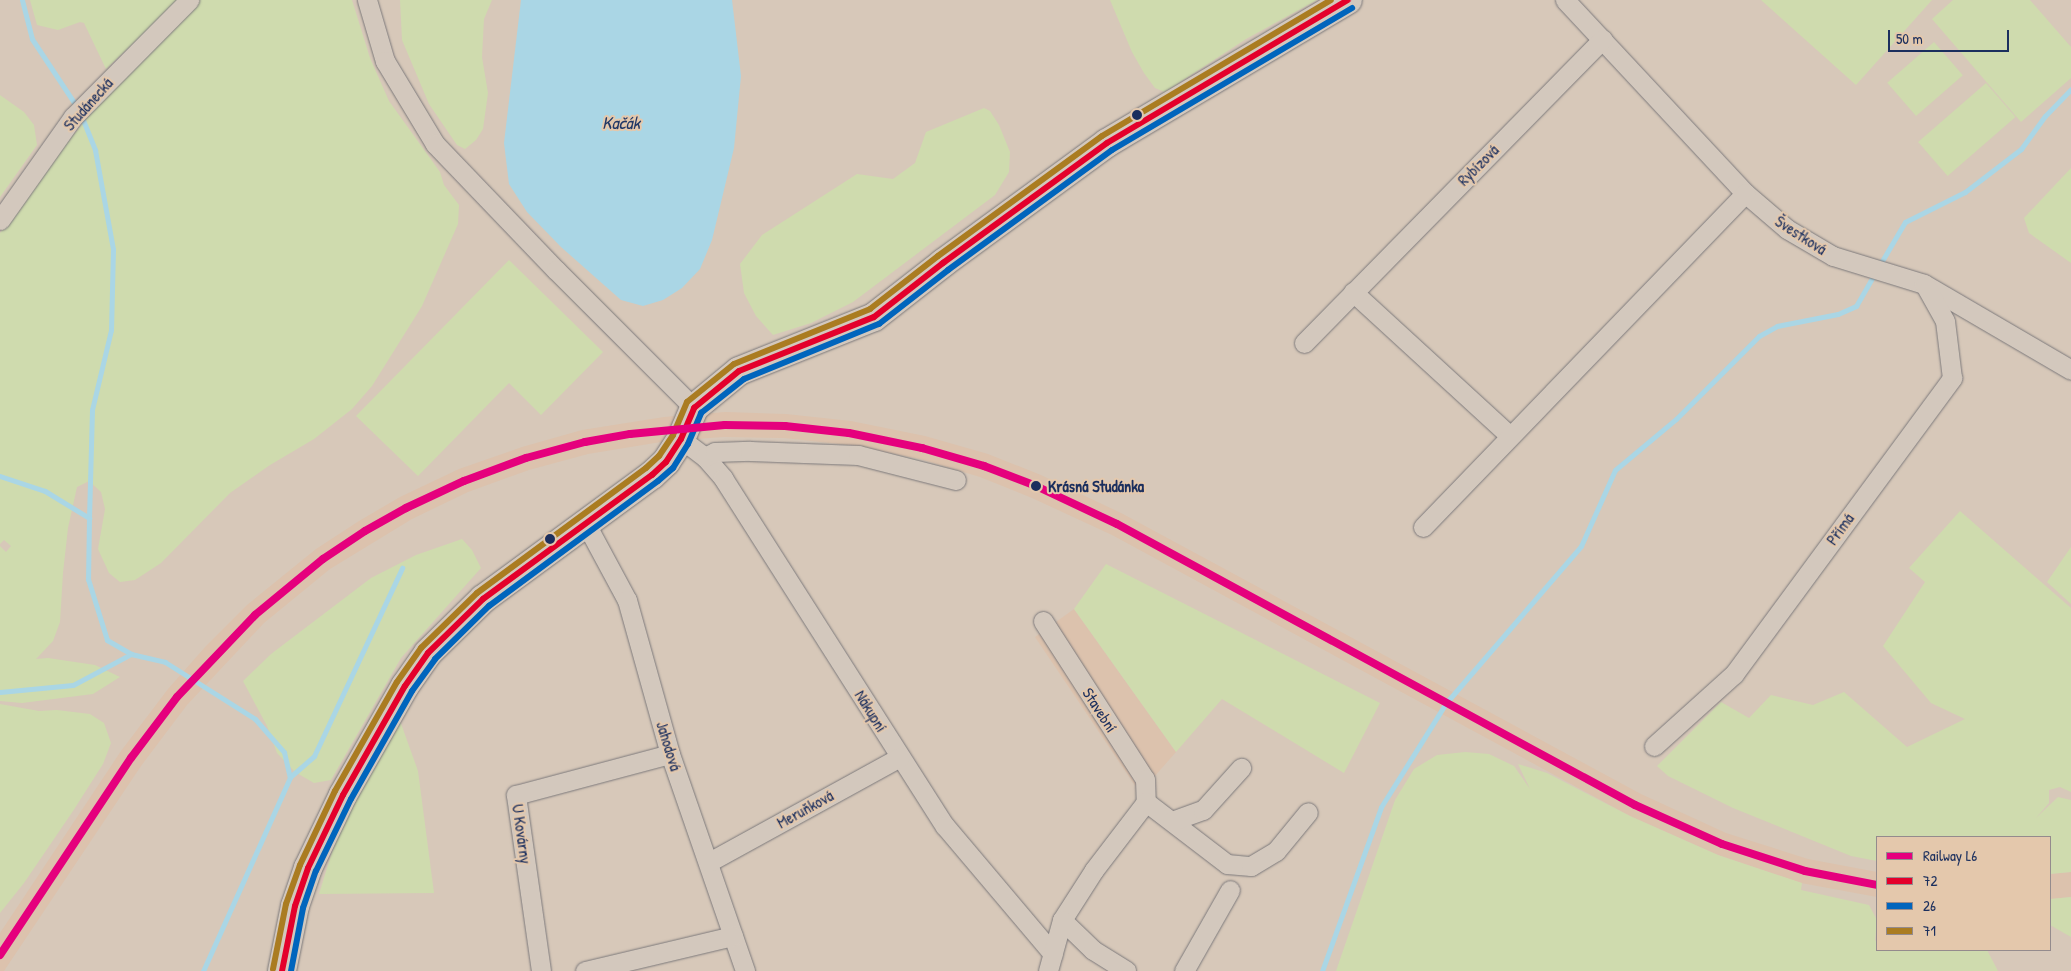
<!DOCTYPE html>
<html>
<head>
<meta charset="utf-8">
<style>
  body { margin:0 }
  #map { position:relative; width:2071px; height:971px; overflow:hidden; background:#d7c8b9; font-family:"Patrick Hand",sans-serif }
  div>[style] { position:absolute }
  [style*='--x'] { left:calc(var(--x)*1px); top:calc(var(--y)*1px); width:calc(var(--w)*1px); rotate:calc(var(--a)*1deg) }
  .built>* { inset:0; background:#dcc2ad }
  .green>* { inset:0; background:#cfdbae; transform-origin:0 0 }
  .water>* { inset:0; background:#aad6e5 }
  .stream>* { height:5px; margin:-2.5px; padding:0 2.5px; transform-origin:2.5px; border-radius:2.5px; background:#aad6e5 }
  .roads { filter:drop-shadow(0 0 1px #7c797b) drop-shadow(0 0 1px #7c797b) }
  .street>* { height:19px; margin:-9.5px; padding:0 9.5px; transform-origin:9.5px; border-radius:9.5px; background:#d3c8bd }
  .secondary>* { height:28px; margin:-14px; padding:0 14px; transform-origin:14px; border-radius:14px; background:#d3c8bd }
  .bus-1>* { height:6px; margin:-3px; padding:0 3px; transform-origin:3px; border-radius:3px; background:#e4002b }
  .bus-2>* { height:6px; margin:-3px; padding:0 3px; transform-origin:3px; border-radius:3px; background:#0065bd }
  .bus-3>* { height:6px; margin:-3px; padding:0 3px; transform-origin:3px; border-radius:3px; background:#aa7c21 }
  .rail-1>* { height:8px; margin:-4px; padding:0 4px; transform-origin:4px; border-radius:4px; background:#e5007d }
  .dots>* { width:14px; height:14px; translate:-50% -50%; box-sizing:border-box; border:2px solid #e4c8ac; border-radius:50% }
  span { translate:-50% -50%; white-space:nowrap; text-align:center; line-height:1.15; -webkit-text-stroke:4px #e4c8ac; paint-order:stroke }
  .street-label { font-size:16px; color:#1b2f5e }
  .stop-label { font-size:16px; color:#1b2f5e; font-weight:700 }
  .left { translate:0 -50%; text-align:left }
  .water-label { font-size:18px; color:#213866; font-style:italic }
  .legend { position:absolute; left:1876px; top:836px; width:175px; height:115px; box-sizing:border-box; background:#e4c8ac; border:1px solid #948b8d; margin:0; padding:6px 9px; list-style:none; font-size:15px; color:#1b2f5e }
  .legend li { display:flex; align-items:center; gap:10px; height:25px }
  .legend b { width:25px; border:1px solid #948b8d }
  .scale { position:absolute; left:1888px; top:30px; width:121px; height:22px; box-sizing:border-box; border:2px solid #1b2f5e; border-top:0; padding-left:6px; font-size:15px; line-height:18px; white-space:nowrap; color:#1b2f5e; -webkit-text-stroke:4px #e4c8ac; paint-order:stroke }
</style>
</head>
<body>
<div id="map">
  <div class="built">
    <div style="clip-path:polygon(725px 412px,786px 414px,851px 421px,925px 436px,988px 454px,1041px 475px,1123px 514px,1641px 794px,1726px 833px,1808px 859px,1877px 872px,1877px 897px,1801px 883px,1718px 855px,1630px 816px,1112px 535px,1032px 498px,980px 477px,920px 459px,847px 445px,784px 438px,724px 437px,667px 441px,588px 454px,529px 470px,468px 492px,412px 519px,330px 569px,264px 623px,187px 705px,141px 766px,4px 971px,0 971px,0 933px,121px 751px,168px 689px,206px 646px,247px 605px,316px 549px,359px 521px,400px 497px,459px 469px,522px 447px,582px 430px,664px 417px)"></div>
    <div style="clip-path:polygon(1074px 609px,1176px 752px,1140px 793px,1035px 637px)"></div>
    <div style="clip-path:polygon(2071px 872px,2071px 897px,2050px 899px,2050px 874px)"></div>
  </div>
  <div class="green">
    <div style="clip-path:polygon(30px 0,180px 0,106px 69px,84px 23px,80px 22px,58px 30px,37px 25px)"></div>
    <div style="clip-path:polygon(199px 0,352px 0,370px 58px,389px 101px,440px 172px,444px 185px,459px 205px,458px 224px,422px 306px,372px 386px,352px 409px,314px 439px,270px 465px,230px 493px,161px 563px,135px 580px,120px 582px,109px 573px,98px 549px,105px 509px,101px 492px,89px 481px,77px 487px,68px 528px,63px 573px,60px 622px,53px 641px,36px 659px,48px 658px,95px 665px,120px 677px,93px 694px,22px 703px,0 701px,0 546px,6px 552px,11px 546px,4px 540px,0 544px,0 233px,62px 145px,77px 131px,96px 103px)"></div>
    <div style="clip-path:polygon(400px 0,492px 0,484px 19px,482px 57px,488px 93px,483px 129px,476px 140px,465px 149px,457px 145px,429px 104px,402px 40px)"></div>
    <div style="clip-path:polygon(1110px 0,1317px 0,1246px 39px,1165px 92px,1155px 88px,1144px 73px,1132px 52px)"></div>
    <div style="clip-path:polygon(1761px 0,1932px 0,1856px 85px)"></div>
    <div style="clip-path:polygon(1953px 0,2030px 0,2071px 47px,2071px 78px,2021px 122px,1932px 19px)"></div>
    <div style="left:1934px;top:42px;width:44px;height:62px;rotate:49deg"></div>
    <div style="left:1986px;top:83px;width:45px;height:90px;rotate:49deg"></div>
    <div style="clip-path:polygon(0 95px,24px 112px,34px 125px,37px 145px,0 197px)"></div>
    <div style="clip-path:polygon(984px 108px,990px 111px,999px 125px,1010px 152px,1009px 172px,995px 195px,853px 302px,811px 323px,773px 335px,756px 316px,744px 293px,740px 264px,762px 235px,857px 174px,893px 179px,915px 163px,926px 132px)"></div>
    <div style="clip-path:polygon(2071px 168px,2071px 263px,2029px 233px,2024px 218px)"></div>
    <div style="clip-path:polygon(509px 260px,603px 352px,541px 415px,509px 383px,418px 476px,356px 416px)"></div>
    <div style="clip-path:polygon(1960px 511px,2071px 608px,2071px 792px,2060px 787px,2049px 790px,2049px 803px,2036px 818px,2058px 797px,2071px 800px,2071px 872px,2050px 874px,2050px 837px,1877px 837px,1877px 861px,1851px 856px,1733px 808px,1668px 776px,1657px 766px,1721px 702px,1749px 718px,1771px 695px,1813px 705px,1844px 692px,1907px 747px,1965px 719px,1931px 703px,1883px 646px,1925px 582px,1909px 568px)"></div>
    <div style="clip-path:polygon(462px 539px,472px 550px,481px 568px,401px 658px,331px 780px,314px 783px,295px 772px,277px 753px,267px 726px,243px 681px,271px 654px,371px 578px,416px 555px)"></div>
    <div style="clip-path:polygon(2071px 547px,2071px 604px,2047px 582px)"></div>
    <div style="clip-path:polygon(1106px 564px,1380px 703px,1344px 773px,1222px 699px,1176px 752px,1074px 609px)"></div>
    <div style="clip-path:polygon(0 704px,39px 711px,57px 710px,90px 714px,104px 723px,111px 743px,103px 764px,73px 811px,24px 883px,0 913px)"></div>
    <div style="clip-path:polygon(399px 718px,418px 771px,434px 893px,319px 894px,337px 836px,374px 758px)"></div>
    <div style="clip-path:polygon(1465px 752px,1489px 754px,1514px 766px,1530px 789px,1518px 764px,1547px 773px,1630px 816px,1718px 855px,1802px 883px,1801px 890px,1869px 905px,1877px 920px,1875px 941px,1877px 940px,1877px 950px,1987px 950px,1998px 971px,1336px 971px,1395px 800px,1414px 769px,1437px 755px)"></div>
    <div style="clip-path:polygon(2071px 897px,2071px 937px,2050px 925px,2050px 899px)"></div>
  </div>
  <div class="water">
    <div style="clip-path:polygon(521px 0,732px 0,741px 76px,734px 148px,712px 240px,700px 269px,682px 288px,663px 300px,643px 306px,621px 300px,561px 247px,527px 212px,509px 184px,504px 143px)"></div>
  </div>
  <div class="stream">
    <div style="--x:22;--y:0;--w:40;--a:75.6"></div>
    <div style="--x:32;--y:39;--w:82;--a:56.5"></div>
    <div style="--x:81;--y:115;--w:38;--a:68"></div>
    <div style="--x:95;--y:150;--w:101;--a:79.7"></div>
    <div style="--x:113;--y:249;--w:81;--a:91.4"></div>
    <div style="--x:111;--y:330;--w:82;--a:103.4"></div>
    <div style="--x:92;--y:410;--w:108;--a:91.6"></div>
    <div style="--x:1879;--y:266;--w:51;--a:-59.4"></div>
    <div style="--x:1905;--y:222;--w:67;--a:-26.6"></div>
    <div style="--x:1965;--y:192;--w:71;--a:-37.5"></div>
    <div style="--x:2021;--y:149;--w:41;--a:-54"></div>
    <div style="--x:2045;--y:116;--w:37;--a:-46"></div>
    <div style="--x:0;--y:476;--w:47;--a:18.4"></div>
    <div style="--x:45;--y:491;--w:52;--a:31.5"></div>
    <div style="--x:89;--y:518;--w:61;--a:90.9"></div>
    <div style="--x:88;--y:579;--w:64;--a:72.7"></div>
    <div style="--x:107;--y:640;--w:28;--a:30"></div>
    <div style="--x:131;--y:654;--w:35;--a:13"></div>
    <div style="--x:165;--y:662;--w:107;--a:32.3"></div>
    <div style="--x:255;--y:719;--w:44;--a:48.7"></div>
    <div style="--x:284;--y:752;--w:26;--a:77"></div>
    <div style="--x:0;--y:692;--w:73;--a:-5.5"></div>
    <div style="--x:73;--y:685;--w:66;--a:-28.1"></div>
    <div style="--x:203;--y:971;--w:213;--a:-65.8"></div>
    <div style="--x:290;--y:777;--w:32;--a:-41"></div>
    <div style="--x:314;--y:756;--w:208;--a:-64.9"></div>
    <div style="--x:1322;--y:971;--w:174;--a:-70.2"></div>
    <div style="--x:1381;--y:807;--w:123;--a:-58"></div>
    <div style="--x:1446;--y:703;--w:207;--a:-49.3"></div>
    <div style="--x:1581;--y:546;--w:83;--a:-65.9"></div>
    <div style="--x:1615;--y:470;--w:80;--a:-39.9"></div>
    <div style="--x:1676;--y:419;--w:117;--a:-45"></div>
    <div style="--x:1759;--y:336;--w:21;--a:-29"></div>
    <div style="--x:1777;--y:326;--w:62;--a:-11.1"></div>
    <div style="--x:1838;--y:314;--w:20;--a:-24"></div>
    <div style="--x:1856;--y:306;--w:38;--a:-60"></div>
  </div>
  <div class="roads">
    <div class="street">
      <div style="--x:367;--y:0;--w:64;--a:73.6"></div>
      <div style="--x:385;--y:61;--w:97;--a:58.9"></div>
      <div style="--x:435;--y:144;--w:175;--a:46.2"></div>
      <div style="--x:556;--y:270;--w:195;--a:45"></div>
      <div style="--x:1565;--y:0;--w:264;--a:47"></div>
      <div style="--x:1745;--y:193;--w:55;--a:40.6"></div>
      <div style="--x:1787;--y:229;--w:53;--a:30.4"></div>
      <div style="--x:1833;--y:256;--w:95;--a:17.1"></div>
      <div style="--x:1924;--y:284;--w:170;--a:30.3"></div>
      <div style="--x:0;--y:220;--w:126;--a:-54.7"></div>
      <div style="--x:73;--y:117;--w:165;--a:-45.2"></div>
      <div style="--x:1353;--y:292;--w:213;--a:42.5"></div>
      <div style="--x:1304;--y:343;--w:426;--a:-45.5"></div>
      <div style="--x:681;--y:439;--w:30;--a:37"></div>
      <div style="--x:705;--y:457;--w:28;--a:49"></div>
      <div style="--x:723;--y:478;--w:413;--a:57.5"></div>
      <div style="--x:945;--y:826;--w:167;--a:49.8"></div>
      <div style="--x:705;--y:457;--w:11;--a:-27"></div>
      <div style="--x:715;--y:452;--w:35;--a:-2"></div>
      <div style="--x:750;--y:451;--w:108;--a:2.1"></div>
      <div style="--x:858;--y:455;--w:101;--a:14.3"></div>
      <div style="--x:586;--y:524;--w:86;--a:61.7"></div>
      <div style="--x:627;--y:600;--w:160;--a:74.4"></div>
      <div style="--x:670;--y:754;--w:230;--a:70.9"></div>
      <div style="--x:1423;--y:527;--w:464;--a:-46"></div>
      <div style="--x:1043;--y:621;--w:188;--a:57.2"></div>
      <div style="--x:1145;--y:779;--w:23;--a:88"></div>
      <div style="--x:1146;--y:802;--w:86;--a:127.4"></div>
      <div style="--x:1094;--y:870;--w:59;--a:122.6"></div>
      <div style="--x:1062;--y:920;--w:53;--a:105.4"></div>
      <div style="--x:1654;--y:746;--w:108;--a:-42"></div>
      <div style="--x:1734;--y:674;--w:368;--a:-53.6"></div>
      <div style="--x:1952;--y:378;--w:57;--a:-97"></div>
      <div style="--x:1945;--y:321;--w:41;--a:-119.1"></div>
      <div style="--x:1146;--y:802;--w:102;--a:37.4"></div>
      <div style="--x:1227;--y:864;--w:24;--a:5"></div>
      <div style="--x:1251;--y:866;--w:29;--a:-31"></div>
      <div style="--x:1276;--y:851;--w:50;--a:-50.6"></div>
      <div style="--x:1172;--y:821;--w:33;--a:-20"></div>
      <div style="--x:1203;--y:810;--w:57;--a:-47.9"></div>
      <div style="--x:709;--y:862;--w:218;--a:-28.8"></div>
      <div style="--x:1062;--y:920;--w:43;--a:44.1"></div>
      <div style="--x:1093;--y:950;--w:39;--a:32"></div>
      <div style="--x:541;--y:971;--w:178;--a:-98.1"></div>
      <div style="--x:516;--y:795;--w:159;--a:-14.9"></div>
      <div style="--x:585;--y:971;--w:152;--a:-13.3"></div>
      <div style="--x:1184;--y:971;--w:93;--a:-60.4"></div>
    </div>
    <div class="secondary">
      <div style="--x:282;--y:971;--w:66;--a:-78.7"></div>
      <div style="--x:295;--y:906;--w:40;--a:-71.1"></div>
      <div style="--x:308;--y:868;--w:81;--a:-64.4"></div>
      <div style="--x:343;--y:795;--w:125;--a:-60.4"></div>
      <div style="--x:405;--y:686;--w:40;--a:-55.1"></div>
      <div style="--x:428;--y:653;--w:77;--a:-44.5"></div>
      <div style="--x:483;--y:599;--w:210;--a:-36.3"></div>
      <div style="--x:652;--y:475;--w:19;--a:-43"></div>
      <div style="--x:666;--y:462;--w:27;--a:-57"></div>
      <div style="--x:681;--y:439;--w:34;--a:-67"></div>
      <div style="--x:694;--y:408;--w:58;--a:-39.4"></div>
      <div style="--x:739;--y:371;--w:145;--a:-21.8"></div>
      <div style="--x:874;--y:317;--w:88;--a:-38"></div>
      <div style="--x:943;--y:263;--w:203;--a:-36.2"></div>
      <div style="--x:1107;--y:143;--w:280;--a:-30.7"></div>
    </div>
  </div>
  <div class="bus-1">
    <div style="--x:282;--y:971;--w:66;--a:-78.7"></div>
    <div style="--x:295;--y:906;--w:40;--a:-71.1"></div>
    <div style="--x:308;--y:868;--w:81;--a:-64.4"></div>
    <div style="--x:343;--y:795;--w:125;--a:-60.4"></div>
    <div style="--x:405;--y:686;--w:40;--a:-55.1"></div>
    <div style="--x:428;--y:653;--w:77;--a:-44.5"></div>
    <div style="--x:483;--y:599;--w:210;--a:-36.3"></div>
    <div style="--x:652;--y:475;--w:19;--a:-43"></div>
    <div style="--x:666;--y:462;--w:27;--a:-57"></div>
    <div style="--x:681;--y:439;--w:34;--a:-67"></div>
    <div style="--x:694;--y:408;--w:58;--a:-39.4"></div>
    <div style="--x:739;--y:371;--w:145;--a:-21.8"></div>
    <div style="--x:874;--y:317;--w:88;--a:-38"></div>
    <div style="--x:943;--y:263;--w:203;--a:-36.2"></div>
    <div style="--x:1107;--y:143;--w:280;--a:-30.7"></div>
  </div>
  <div class="bus-2">
    <div style="--x:291;--y:971;--w:64;--a:-79.2"></div>
    <div style="--x:303;--y:908;--w:39;--a:-71"></div>
    <div style="--x:316;--y:871;--w:80;--a:-64.1"></div>
    <div style="--x:351;--y:799;--w:124;--a:-60.5"></div>
    <div style="--x:412;--y:691;--w:39;--a:-54"></div>
    <div style="--x:435;--y:659;--w:76;--a:-44.5"></div>
    <div style="--x:489;--y:606;--w:210;--a:-36.5"></div>
    <div style="--x:658;--y:481;--w:20;--a:-41"></div>
    <div style="--x:673;--y:468;--w:28;--a:-58"></div>
    <div style="--x:688;--y:444;--w:34;--a:-67"></div>
    <div style="--x:701;--y:413;--w:55;--a:-38.3"></div>
    <div style="--x:744;--y:379;--w:146;--a:-22.2"></div>
    <div style="--x:879;--y:324;--w:88;--a:-38"></div>
    <div style="--x:948;--y:270;--w:203;--a:-36.2"></div>
    <div style="--x:1112;--y:150;--w:279;--a:-30.6"></div>
  </div>
  <div class="bus-3">
    <div style="--x:273;--y:969;--w:66;--a:-78.7"></div>
    <div style="--x:286;--y:904;--w:41;--a:-70.3"></div>
    <div style="--x:300;--y:865;--w:82;--a:-64.7"></div>
    <div style="--x:335;--y:791;--w:125;--a:-60.4"></div>
    <div style="--x:397;--y:682;--w:42;--a:-54.8"></div>
    <div style="--x:421;--y:648;--w:78;--a:-44.5"></div>
    <div style="--x:477;--y:593;--w:210;--a:-36.5"></div>
    <div style="--x:646;--y:468;--w:18;--a:-43"></div>
    <div style="--x:659;--y:456;--w:25;--a:-56"></div>
    <div style="--x:673;--y:435;--w:36;--a:-67"></div>
    <div style="--x:687;--y:402;--w:60;--a:-39"></div>
    <div style="--x:734;--y:364;--w:147;--a:-22"></div>
    <div style="--x:870;--y:309;--w:86;--a:-37.9"></div>
    <div style="--x:938;--y:256;--w:203;--a:-36.2"></div>
    <div style="--x:1102;--y:136;--w:266;--a:-30.7"></div>
  </div>
  <div class="rail-1">
    <div style="--x:0;--y:955;--w:237;--a:-56.4"></div>
    <div style="--x:131;--y:758;--w:76;--a:-53"></div>
    <div style="--x:177;--y:697;--w:113;--a:-46.4"></div>
    <div style="--x:255;--y:615;--w:88;--a:-39.5"></div>
    <div style="--x:323;--y:559;--w:50;--a:-33.7"></div>
    <div style="--x:365;--y:531;--w:47;--a:-29.3"></div>
    <div style="--x:406;--y:508;--w:64;--a:-25"></div>
    <div style="--x:464;--y:481;--w:66;--a:-20.4"></div>
    <div style="--x:526;--y:458;--w:61;--a:-15.2"></div>
    <div style="--x:585;--y:442;--w:46;--a:-10.1"></div>
    <div style="--x:630;--y:434;--w:95;--a:-5.4"></div>
    <div style="--x:725;--y:425;--w:60;--a:1"></div>
    <div style="--x:785;--y:426;--w:64;--a:6.2"></div>
    <div style="--x:849;--y:433;--w:75;--a:11.6"></div>
    <div style="--x:922;--y:448;--w:65;--a:16.2"></div>
    <div style="--x:984;--y:466;--w:56;--a:21"></div>
    <div style="--x:1036;--y:486;--w:89;--a:25.1"></div>
    <div style="--x:1117;--y:524;--w:589;--a:28.48"></div>
    <div style="--x:1635;--y:805;--w:95;--a:24.1"></div>
    <div style="--x:1722;--y:844;--w:87;--a:18"></div>
    <div style="--x:1805;--y:871;--w:73;--a:11"></div>
  </div>
  <div class="dots">
    <div style="left:1137px;top:115px;background:#1b2f5e"></div>
    <div style="left:1036px;top:486px;background:#1b2f5e"></div>
    <div style="left:550px;top:539px;background:#1b2f5e"></div>
  </div>
  <div class="street-label">
    <span style="left:88px;top:104px;rotate:-48deg">Studánecká</span>
    <span style="left:1478px;top:165px;rotate:-45deg">Rybízová</span>
    <span style="left:1801px;top:235px;rotate:33deg">Švestková</span>
    <span style="left:1840px;top:529px;rotate:-54deg">Přímá</span>
    <span style="left:1100px;top:710px;rotate:57deg">Stavební</span>
    <span style="left:871px;top:711px;rotate:58deg">Nákupní</span>
    <span style="left:669px;top:746px;rotate:73deg">Jahodová</span>
    <span style="left:805px;top:809px;rotate:-29deg">Meruňková</span>
    <span style="left:522px;top:834px;rotate:82deg">U Kovárny</span>
  </div>
  <div class="stop-label">
    <span class="left" style="left:1048px;top:486px">Krásná Studánka</span>
  </div>
  <div class="water-label">
    <span style="left:621px;top:123px">Kačák</span>
  </div>
  <ul class="legend">
  <li><b style="height:6px;background:#e5007d"></b>Railway L6</li>
  <li><b style="height:6px;background:#e4002b"></b>72</li>
  <li><b style="height:6px;background:#0065bd"></b>26</li>
  <li><b style="height:6px;background:#aa7c21"></b>71</li>
  </ul>
  <div class="scale">50 m</div>
</div>
</body>
</html>
